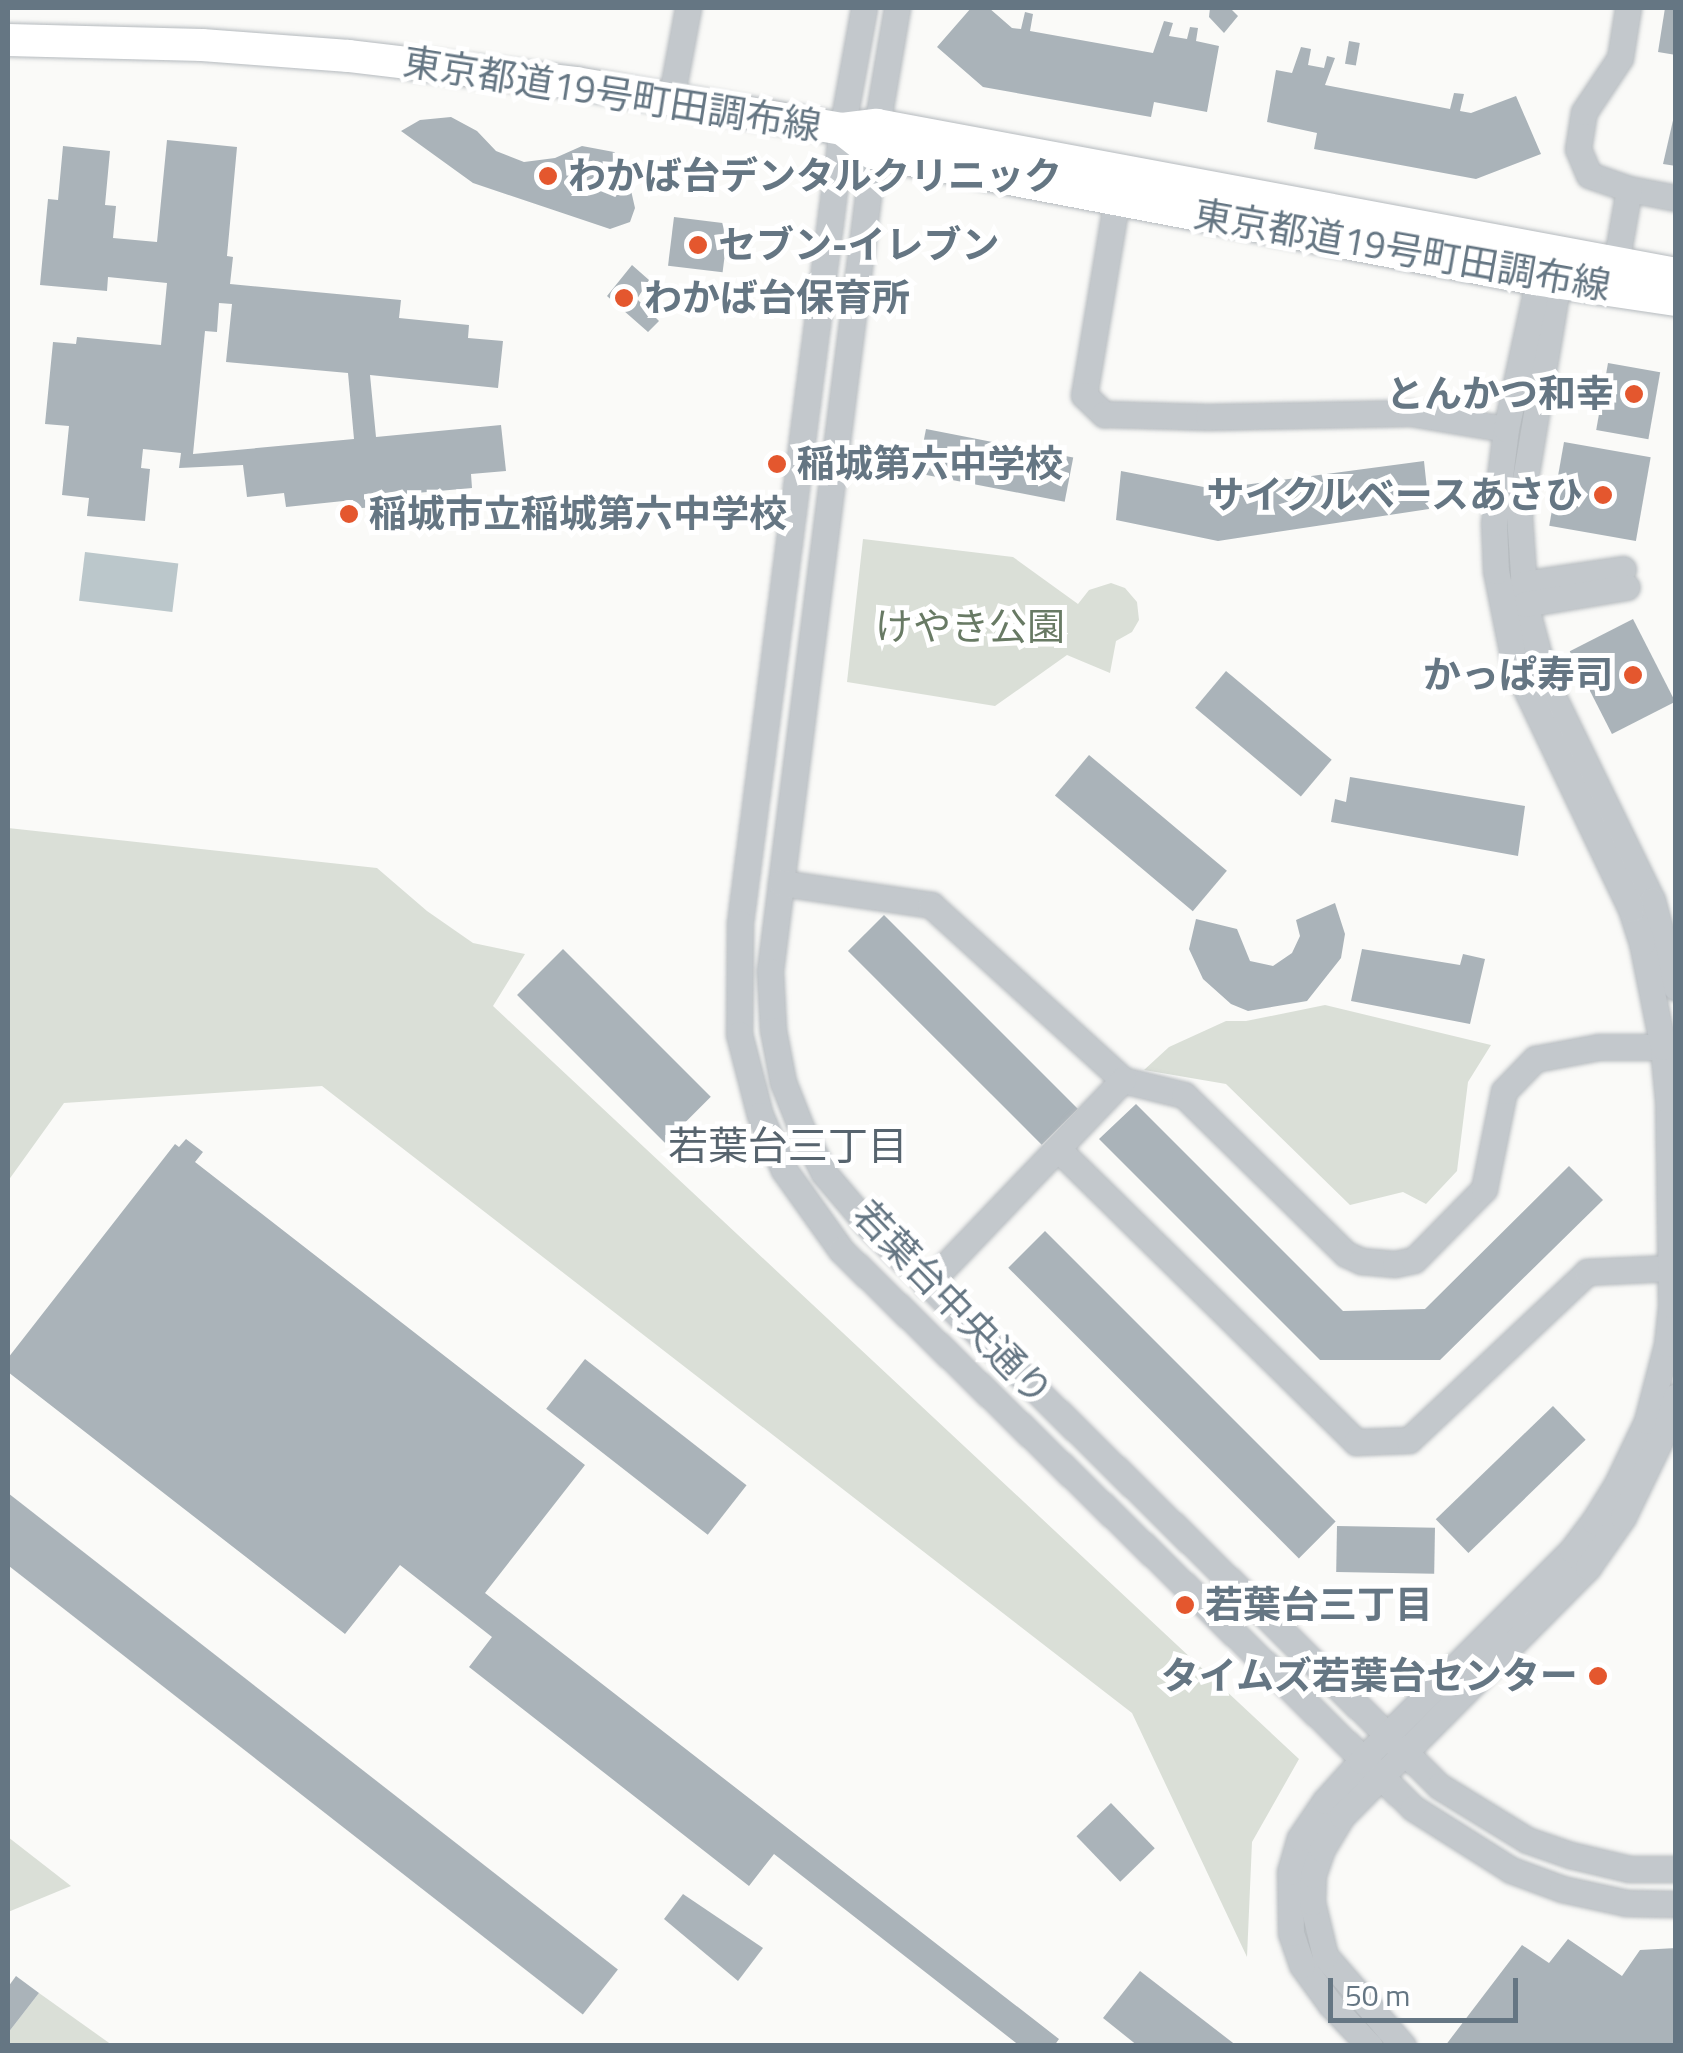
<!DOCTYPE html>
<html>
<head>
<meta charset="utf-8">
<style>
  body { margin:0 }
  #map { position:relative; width:1683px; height:2053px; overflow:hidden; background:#fafaf8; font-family:"Titillium Web","Noto Sans JP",sans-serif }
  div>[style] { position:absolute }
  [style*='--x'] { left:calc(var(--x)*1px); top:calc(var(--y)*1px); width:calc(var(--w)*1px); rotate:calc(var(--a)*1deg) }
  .green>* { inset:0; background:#dadfd7 }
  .water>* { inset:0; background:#bbc7cb; transform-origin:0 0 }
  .building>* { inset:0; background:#aab3b9; transform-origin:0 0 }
  .roads { filter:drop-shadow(0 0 2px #b5babe) drop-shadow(0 0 2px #b5babe) }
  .minor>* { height:25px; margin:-12.5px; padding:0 12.5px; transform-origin:12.5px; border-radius:12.5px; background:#c3c8cc }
  .major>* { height:32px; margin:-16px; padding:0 16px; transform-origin:16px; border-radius:16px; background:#fff }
  .dots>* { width:28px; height:28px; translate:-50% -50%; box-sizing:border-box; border:5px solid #fff; border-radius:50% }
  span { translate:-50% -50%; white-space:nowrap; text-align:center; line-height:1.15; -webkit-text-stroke:10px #fff; paint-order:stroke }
  .street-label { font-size:38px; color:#657683 }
  .poi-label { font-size:38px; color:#657683; font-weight:700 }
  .left { translate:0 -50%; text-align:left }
  .right { translate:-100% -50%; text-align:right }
  .park-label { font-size:38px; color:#687a64 }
  .neighbourhood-label { font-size:40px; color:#57646e }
  .frame { position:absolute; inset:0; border:10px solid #657683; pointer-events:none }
  .scale { position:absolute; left:1328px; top:1978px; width:190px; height:45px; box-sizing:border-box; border:5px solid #657683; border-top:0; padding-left:12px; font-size:30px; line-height:35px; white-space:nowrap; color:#657683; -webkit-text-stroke:8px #fff; paint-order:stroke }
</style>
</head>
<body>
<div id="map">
  <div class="green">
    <div style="clip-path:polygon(863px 539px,1013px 557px,1078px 604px,1089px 590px,1111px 583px,1125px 588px,1137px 602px,1139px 620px,1132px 632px,1116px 641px,1110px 673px,1067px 655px,995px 706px,847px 682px)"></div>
    <div style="clip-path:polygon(8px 828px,377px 868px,427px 911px,473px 943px,525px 954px,493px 1006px,1299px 1759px,1252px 1842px,1247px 1957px,1132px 1713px,322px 1086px,64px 1103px,8px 1181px)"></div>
    <div style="clip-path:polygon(1325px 1005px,1491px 1045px,1468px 1082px,1457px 1171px,1426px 1204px,1403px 1192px,1350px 1205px,1226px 1084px,1144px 1070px,1169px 1047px,1226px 1021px,1246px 1021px)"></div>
    <div style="clip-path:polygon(8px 1837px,71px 1886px,8px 1912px)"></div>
    <div style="clip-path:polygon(39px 1993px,112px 2045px,8px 2045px,8px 2033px)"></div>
  </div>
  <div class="water">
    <div style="left:85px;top:552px;width:94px;height:49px;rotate:7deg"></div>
  </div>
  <div class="building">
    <div style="clip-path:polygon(971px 8px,989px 8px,1012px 28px,1021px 29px,1025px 12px,1033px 14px,1030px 31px,1153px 53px,1164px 21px,1173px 23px,1169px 36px,1187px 39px,1190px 27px,1198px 28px,1196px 41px,1219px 46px,1207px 112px,1154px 102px,1151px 117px,983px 87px,937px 47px)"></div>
    <div style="clip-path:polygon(1210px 8px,1230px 8px,1238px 16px,1224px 33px,1209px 17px)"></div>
    <div style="clip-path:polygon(1665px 8px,1676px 8px,1676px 55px,1658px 52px)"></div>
    <div style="left:1349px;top:41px;width:11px;height:23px;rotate:10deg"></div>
    <div style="clip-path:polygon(1301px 47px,1311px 49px,1308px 65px,1324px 68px,1327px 56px,1335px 58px,1325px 85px,1450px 109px,1454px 93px,1464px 94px,1460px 111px,1471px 113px,1516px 96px,1541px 154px,1476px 179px,1314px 149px,1317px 133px,1267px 122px,1276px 70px,1292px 73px)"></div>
    <div style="clip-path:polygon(1674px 116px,1676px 116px,1676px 166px,1663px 164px)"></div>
    <div style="clip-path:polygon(451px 117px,477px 131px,496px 151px,524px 162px,555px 158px,582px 146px,614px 152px,634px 170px,630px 186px,635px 208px,630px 222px,610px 229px,473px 183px,401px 131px,420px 120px)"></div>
    <div style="clip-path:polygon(evenodd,167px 140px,237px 147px,227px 256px,233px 257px,230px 284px,401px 300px,399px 318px,469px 325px,468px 338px,503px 341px,498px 388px,370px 375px,376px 437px,501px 425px,506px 471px,471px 474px,472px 488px,405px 494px,406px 503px,354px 509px,353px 500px,286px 507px,284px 493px,247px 497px,243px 465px,179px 468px,181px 453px,143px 449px,141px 468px,150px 469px,145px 521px,87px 516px,89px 498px,62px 495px,69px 426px,45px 424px,53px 342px,76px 344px,77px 337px,161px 345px,167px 283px,108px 277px,107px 291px,40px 285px,48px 199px,58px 200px,63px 146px,110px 151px,105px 205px,116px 206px,113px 238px,157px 242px,167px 140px,219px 303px,232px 304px,226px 362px,348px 373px,354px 439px,193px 454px,205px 331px,217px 332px,219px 303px)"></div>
    <div style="left:674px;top:217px;width:55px;height:49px;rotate:7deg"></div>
    <div style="clip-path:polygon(632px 265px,649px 280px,637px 299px,659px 321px,648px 332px,607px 296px)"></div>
    <div style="left:1608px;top:363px;width:53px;height:68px;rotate:10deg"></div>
    <div style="left:926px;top:429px;width:150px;height:45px;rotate:11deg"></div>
    <div style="left:1564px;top:442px;width:88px;height:85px;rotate:10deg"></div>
    <div style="clip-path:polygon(1424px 461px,1429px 509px,1218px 541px,1116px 520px,1121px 471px,1214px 489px)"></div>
    <div style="left:1633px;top:619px;width:93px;height:71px;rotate:63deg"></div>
    <div style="left:1226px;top:671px;width:138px;height:48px;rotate:40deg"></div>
    <div style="left:1089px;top:755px;width:180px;height:53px;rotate:40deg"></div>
    <div style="clip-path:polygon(1350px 777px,1525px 806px,1518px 856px,1331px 822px,1335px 799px,1346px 802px)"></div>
    <div style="clip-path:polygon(1335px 903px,1345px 934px,1341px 958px,1307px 1001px,1248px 1011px,1231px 1004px,1203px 979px,1189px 949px,1196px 919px,1237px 929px,1250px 961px,1273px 966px,1292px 953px,1300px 936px,1296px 920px)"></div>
    <div style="left:884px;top:915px;width:274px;height:51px;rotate:45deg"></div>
    <div style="left:563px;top:949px;width:209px;height:65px;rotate:45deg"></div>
    <div style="clip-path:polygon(1362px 949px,1460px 965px,1463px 954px,1485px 959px,1470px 1024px,1351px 1001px)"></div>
    <div style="clip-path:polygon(1136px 1104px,1343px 1311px,1425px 1309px,1569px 1166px,1603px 1200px,1440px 1360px,1320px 1360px,1099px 1139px)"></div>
    <div style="clip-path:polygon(186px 1139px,203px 1152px,195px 1162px,585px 1465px,485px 1593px,1059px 2039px,1054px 2046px,1020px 2046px,774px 1854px,749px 1886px,469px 1667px,492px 1637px,400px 1565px,345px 1634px,8px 1372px,8px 1358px,175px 1144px,179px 1147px)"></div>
    <div style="left:1045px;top:1231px;width:411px;height:52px;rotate:45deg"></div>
    <div style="left:585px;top:1359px;width:205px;height:63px;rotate:38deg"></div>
    <div style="left:1553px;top:1406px;width:47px;height:163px;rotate:46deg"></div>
    <div style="left:8px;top:1493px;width:774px;height:57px;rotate:38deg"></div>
    <div style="left:1337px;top:1526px;width:98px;height:46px;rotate:1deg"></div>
    <div style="left:1111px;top:1803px;width:63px;height:48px;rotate:46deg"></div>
    <div style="clip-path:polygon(683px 1894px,763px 1948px,738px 1981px,664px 1919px)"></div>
    <div style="clip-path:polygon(1568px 1939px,1622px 1976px,1640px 1950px,1676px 1948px,1676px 2046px,1445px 2046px,1522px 1945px,1549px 1963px)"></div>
    <div style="clip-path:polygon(1140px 1971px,1237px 2046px,1138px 2046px,1103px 2018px)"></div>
    <div style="clip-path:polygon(16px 1976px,39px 1993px,8px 2033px,8px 1987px)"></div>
  </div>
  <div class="roads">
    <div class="minor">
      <div style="--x:864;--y:8;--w:123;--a:100.3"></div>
      <div style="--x:842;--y:129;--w:801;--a:97.32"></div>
      <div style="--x:740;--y:923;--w:111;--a:90.5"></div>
      <div style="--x:739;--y:1034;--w:84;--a:75.5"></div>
      <div style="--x:760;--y:1115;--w:60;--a:66.4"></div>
      <div style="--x:784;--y:1170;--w:98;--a:54.5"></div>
      <div style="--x:841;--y:1250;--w:799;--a:44.29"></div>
      <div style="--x:1413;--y:1808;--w:116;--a:32.3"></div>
      <div style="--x:1511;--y:1870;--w:54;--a:20.4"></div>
      <div style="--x:1562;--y:1889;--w:66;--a:12.3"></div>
      <div style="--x:1626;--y:1903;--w:50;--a:1.1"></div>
      <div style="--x:897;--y:8;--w:119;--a:99.7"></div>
      <div style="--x:877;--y:125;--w:853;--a:97.21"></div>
      <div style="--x:770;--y:971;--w:59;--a:87.1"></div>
      <div style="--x:773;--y:1030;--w:53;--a:79.1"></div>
      <div style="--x:783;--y:1082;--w:52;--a:68.4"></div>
      <div style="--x:802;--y:1130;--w:48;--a:62.9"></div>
      <div style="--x:824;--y:1173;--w:68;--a:49.8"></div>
      <div style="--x:868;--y:1225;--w:800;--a:44.49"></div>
      <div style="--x:1439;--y:1786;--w:103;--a:31.5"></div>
      <div style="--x:1527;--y:1840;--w:46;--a:19.2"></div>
      <div style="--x:1570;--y:1855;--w:61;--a:13.3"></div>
      <div style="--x:1629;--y:1869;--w:47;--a:0"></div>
      <div style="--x:671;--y:99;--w:93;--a:-79.4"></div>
      <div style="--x:1629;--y:189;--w:48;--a:10.8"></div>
      <div style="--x:1117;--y:198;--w:200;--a:99.5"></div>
      <div style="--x:1084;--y:395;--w:28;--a:44"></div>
      <div style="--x:1104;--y:414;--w:104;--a:1.7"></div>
      <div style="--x:1208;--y:417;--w:202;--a:-1.1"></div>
      <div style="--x:1410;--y:413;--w:97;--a:9.5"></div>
      <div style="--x:1616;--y:263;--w:75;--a:-80"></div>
      <div style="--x:1629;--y:189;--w:42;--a:-160.7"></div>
      <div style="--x:1589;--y:175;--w:28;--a:-113"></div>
      <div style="--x:1578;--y:149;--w:37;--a:-81"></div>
      <div style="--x:1584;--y:112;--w:65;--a:-56.3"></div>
      <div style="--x:1620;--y:58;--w:51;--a:-80.9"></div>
      <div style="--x:1553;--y:265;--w:18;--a:74"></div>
      <div style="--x:1558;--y:282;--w:236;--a:99.5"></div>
      <div style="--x:1519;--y:515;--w:89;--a:86.1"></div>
      <div style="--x:1525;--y:604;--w:81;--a:74.9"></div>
      <div style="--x:1546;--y:682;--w:242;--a:64.1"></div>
      <div style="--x:1652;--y:900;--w:91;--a:74.7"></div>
      <div style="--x:1522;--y:584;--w:102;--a:-8.4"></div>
      <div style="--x:1525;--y:604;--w:103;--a:-9.5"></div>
      <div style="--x:781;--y:883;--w:152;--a:8.3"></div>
      <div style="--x:931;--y:905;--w:260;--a:42.3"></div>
      <div style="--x:1123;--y:1080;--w:63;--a:13.8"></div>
      <div style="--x:1184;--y:1095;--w:227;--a:44.5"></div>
      <div style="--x:1346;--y:1254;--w:17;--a:25"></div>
      <div style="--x:1361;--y:1261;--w:34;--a:5"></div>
      <div style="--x:1395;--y:1264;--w:19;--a:-12"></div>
      <div style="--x:1414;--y:1260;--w:100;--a:-45.4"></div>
      <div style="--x:1484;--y:1189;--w:100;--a:-78.5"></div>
      <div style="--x:1504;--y:1091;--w:45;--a:-45.9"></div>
      <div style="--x:1535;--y:1059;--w:65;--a:-10.6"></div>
      <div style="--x:1599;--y:1047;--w:64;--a:0"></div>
      <div style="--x:1059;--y:1150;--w:417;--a:44.5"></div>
      <div style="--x:1356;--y:1442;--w:53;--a:-2.2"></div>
      <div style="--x:1409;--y:1440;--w:245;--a:-43.3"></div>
      <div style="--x:1587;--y:1272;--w:86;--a:-2.7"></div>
      <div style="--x:927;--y:1285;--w:284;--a:-46.3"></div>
      <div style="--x:1370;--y:2046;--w:57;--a:-133.6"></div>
      <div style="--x:1331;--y:2005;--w:49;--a:-125.9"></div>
      <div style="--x:1302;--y:1965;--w:34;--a:-109"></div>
      <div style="--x:1291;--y:1933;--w:61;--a:-90.9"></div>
      <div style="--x:1290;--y:1872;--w:35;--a:-74"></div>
      <div style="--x:1300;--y:1838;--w:45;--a:-56"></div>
      <div style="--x:1325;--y:1801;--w:54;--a:-48"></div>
      <div style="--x:1361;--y:1761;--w:298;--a:-45"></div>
      <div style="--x:1572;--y:1550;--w:36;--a:-53"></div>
      <div style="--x:1594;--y:1521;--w:44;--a:-58.1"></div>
      <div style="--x:1617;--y:1484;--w:70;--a:-64.5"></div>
      <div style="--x:1647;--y:1421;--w:80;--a:-75.4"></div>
      <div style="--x:1667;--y:1344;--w:39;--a:-84"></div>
      <div style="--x:1671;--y:1305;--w:205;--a:-90.8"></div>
      <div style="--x:1668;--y:1100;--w:53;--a:-95.4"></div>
      <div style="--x:1663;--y:1047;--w:106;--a:-101.4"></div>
      <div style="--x:1642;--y:943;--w:36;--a:-108"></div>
      <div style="--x:1631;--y:909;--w:269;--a:-115.5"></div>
      <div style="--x:1515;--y:666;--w:97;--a:-101.3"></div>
      <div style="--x:1496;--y:571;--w:48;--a:-92.4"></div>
      <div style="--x:1494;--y:523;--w:95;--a:-82.7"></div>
      <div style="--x:1506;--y:429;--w:169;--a:-77.7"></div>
      <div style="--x:1403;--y:2046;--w:119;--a:-130.9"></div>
      <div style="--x:1325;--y:1956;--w:56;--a:-103.5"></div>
      <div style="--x:1312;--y:1902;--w:27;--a:-88"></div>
      <div style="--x:1313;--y:1875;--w:28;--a:-71"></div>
      <div style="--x:1322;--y:1849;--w:39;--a:-59"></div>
      <div style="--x:1342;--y:1816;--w:350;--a:-45.3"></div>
      <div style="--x:1588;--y:1567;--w:61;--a:-55"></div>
      <div style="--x:1623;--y:1517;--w:101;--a:-64.2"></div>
      <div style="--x:1667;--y:1426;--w:31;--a:-73"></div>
    </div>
    <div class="major">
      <div style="--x:8;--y:40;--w:194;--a:1.5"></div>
      <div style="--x:202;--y:45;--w:147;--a:4.3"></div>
      <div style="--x:349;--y:56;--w:229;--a:6.8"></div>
      <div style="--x:576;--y:83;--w:270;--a:9.8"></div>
      <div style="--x:842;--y:129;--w:39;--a:38"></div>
      <div style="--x:873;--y:153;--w:674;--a:10.78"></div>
      <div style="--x:1535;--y:279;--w:143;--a:8.5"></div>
      <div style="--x:842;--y:129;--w:35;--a:-7"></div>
      <div style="--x:877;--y:125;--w:813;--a:10.56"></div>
    </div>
  </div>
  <div class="dots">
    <div style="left:548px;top:176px;background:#e4572e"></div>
    <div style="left:698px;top:245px;background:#e4572e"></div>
    <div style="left:624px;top:298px;background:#e4572e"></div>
    <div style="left:1634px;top:394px;background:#e4572e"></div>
    <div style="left:777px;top:464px;background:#e4572e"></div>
    <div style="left:1603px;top:495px;background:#e4572e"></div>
    <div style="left:349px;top:514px;background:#e4572e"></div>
    <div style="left:1633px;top:675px;background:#e4572e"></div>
    <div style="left:1185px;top:1605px;background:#e4572e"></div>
    <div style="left:1598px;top:1676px;background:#e4572e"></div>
  </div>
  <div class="street-label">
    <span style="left:612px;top:94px;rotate:9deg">東京都道19号町田調布線</span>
    <span style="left:1402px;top:250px;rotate:10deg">東京都道19号町田調布線</span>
    <span style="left:953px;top:1303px;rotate:46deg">若葉台中央通り</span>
  </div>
  <div class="poi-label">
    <span class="left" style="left:568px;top:176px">わかば台デンタルクリニック</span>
    <span class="left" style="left:718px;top:245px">セブン-イレブン</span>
    <span class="left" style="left:644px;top:298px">わかば台保育所</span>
    <span class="right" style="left:1614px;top:394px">とんかつ和幸</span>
    <span class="left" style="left:797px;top:464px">稲城第六中学校</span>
    <span class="right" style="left:1583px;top:495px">サイクルベースあさひ</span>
    <span class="left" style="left:369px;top:514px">稲城市立稲城第六中学校</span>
    <span class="right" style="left:1613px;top:675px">かっぱ寿司</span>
    <span class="left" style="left:1205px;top:1605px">若葉台三丁目</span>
    <span class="right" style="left:1578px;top:1676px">タイムズ若葉台センター</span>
  </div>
  <div class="park-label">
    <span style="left:970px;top:627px">けやき公園</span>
  </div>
  <div class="neighbourhood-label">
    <span style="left:788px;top:1146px">若葉台三丁目</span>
  </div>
  <div class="frame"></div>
  <div class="scale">50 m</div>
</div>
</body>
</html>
